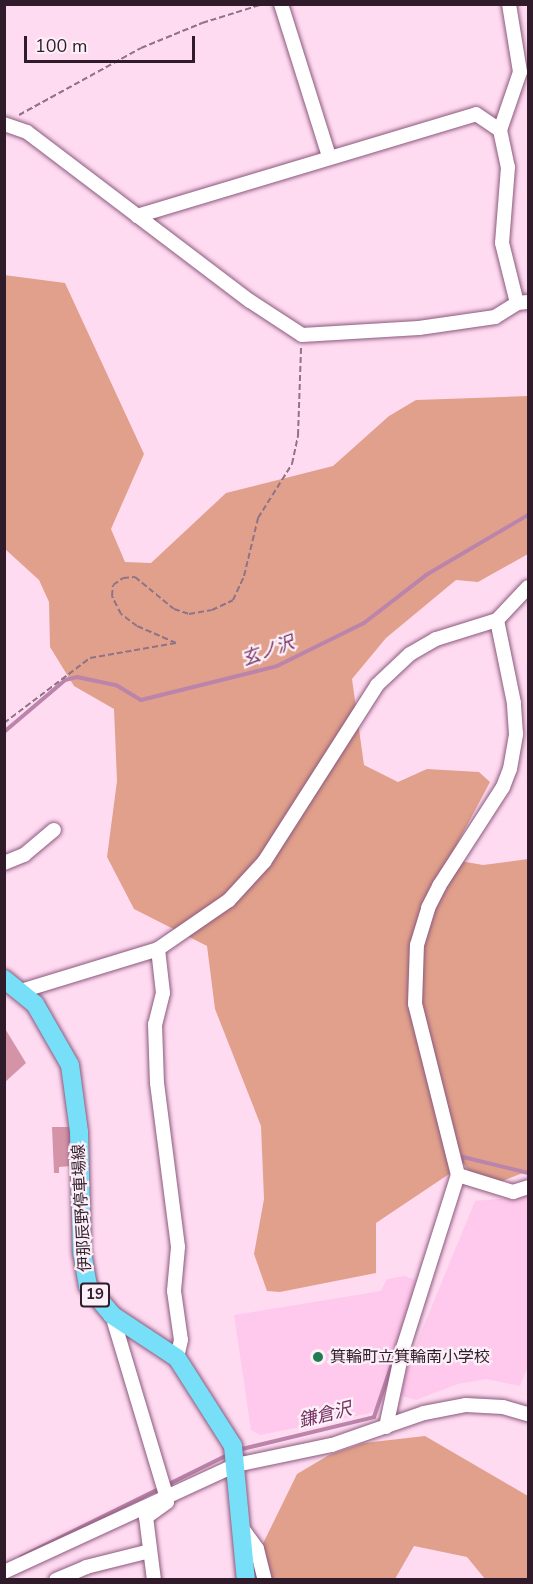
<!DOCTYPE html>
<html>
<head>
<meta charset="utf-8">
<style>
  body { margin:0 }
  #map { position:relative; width:533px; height:1584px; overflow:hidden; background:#ffdbf2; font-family:"Nunito Sans","Noto Sans JP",sans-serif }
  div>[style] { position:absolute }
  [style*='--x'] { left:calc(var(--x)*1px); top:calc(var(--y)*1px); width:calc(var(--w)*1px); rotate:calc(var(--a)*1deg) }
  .built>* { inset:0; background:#fec9ec }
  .forest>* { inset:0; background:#e1a08b }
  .stream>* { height:4px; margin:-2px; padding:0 2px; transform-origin:2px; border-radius:2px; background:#bb84aa }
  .building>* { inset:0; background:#d493a7 }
  .path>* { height:2px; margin-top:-1px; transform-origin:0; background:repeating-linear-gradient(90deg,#8f7386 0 6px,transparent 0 9px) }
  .roads { filter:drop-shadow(0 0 2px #8c597c) drop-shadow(0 0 2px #8c597c) }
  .minor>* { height:14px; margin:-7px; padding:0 7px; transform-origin:7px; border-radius:7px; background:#fff }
  .major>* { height:18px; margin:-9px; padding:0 9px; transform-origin:9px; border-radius:9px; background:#77dff7 }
  .dots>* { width:16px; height:16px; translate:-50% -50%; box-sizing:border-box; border:3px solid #fcf0f8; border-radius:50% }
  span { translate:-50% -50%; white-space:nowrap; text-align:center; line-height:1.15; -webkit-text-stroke:4.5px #fcf0f8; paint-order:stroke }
  .shield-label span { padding:2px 4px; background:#fcf0f8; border:2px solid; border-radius:4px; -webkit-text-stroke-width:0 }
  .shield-label { font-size:15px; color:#301b2a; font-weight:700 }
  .street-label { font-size:16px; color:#301b2a }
  .poi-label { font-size:16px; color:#301b2a }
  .left { translate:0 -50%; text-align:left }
  .water-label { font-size:18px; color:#753263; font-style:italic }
  .frame { position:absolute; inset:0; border:6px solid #301b2a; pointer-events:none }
  .scale { position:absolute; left:24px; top:36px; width:171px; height:27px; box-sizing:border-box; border:3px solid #301b2a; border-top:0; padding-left:8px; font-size:18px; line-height:21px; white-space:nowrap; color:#301b2a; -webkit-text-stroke:4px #fcf0f8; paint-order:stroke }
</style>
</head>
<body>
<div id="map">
  <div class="built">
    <div style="clip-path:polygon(528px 1196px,528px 1366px,520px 1386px,486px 1379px,458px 1384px,416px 1400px,401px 1396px,408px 1364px,475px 1201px)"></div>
    <div style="clip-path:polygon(405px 1276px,418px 1281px,385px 1399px,371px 1413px,260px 1435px,251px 1430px,234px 1315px,381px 1291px,387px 1279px)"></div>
  </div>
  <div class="forest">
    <div style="clip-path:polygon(4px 275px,65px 283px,144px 454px,111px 529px,125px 562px,151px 563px,226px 493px,333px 466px,389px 416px,416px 400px,528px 396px,528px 554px,478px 582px,456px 580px,386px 638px,352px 679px,364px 765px,398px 782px,427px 769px,479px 772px,490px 782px,449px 859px,483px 865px,528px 859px,528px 1171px,481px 1189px,464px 1164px,376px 1223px,376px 1273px,280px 1292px,267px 1291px,254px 1254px,264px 1199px,261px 1126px,215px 1009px,207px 946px,134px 909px,107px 857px,117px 781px,114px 709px,74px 686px,50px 647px,49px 602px,39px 580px,5px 549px)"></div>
    <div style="clip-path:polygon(425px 1436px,528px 1496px,528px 1579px,485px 1579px,467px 1557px,414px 1546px,395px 1579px,256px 1579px,253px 1564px,297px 1474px,329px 1455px,364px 1443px)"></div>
  </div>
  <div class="stream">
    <div style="--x:4;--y:732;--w:80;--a:-40.4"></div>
    <div style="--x:65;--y:680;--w:12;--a:-14"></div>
    <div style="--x:77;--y:677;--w:40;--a:12"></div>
    <div style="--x:116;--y:685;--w:29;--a:31"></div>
    <div style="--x:141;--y:700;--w:140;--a:-14"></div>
    <div style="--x:277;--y:666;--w:97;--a:-26.3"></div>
    <div style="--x:364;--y:623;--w:78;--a:-37.7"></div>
    <div style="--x:426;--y:575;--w:118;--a:-30.5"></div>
    <div style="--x:461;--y:1163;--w:6;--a:-72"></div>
    <div style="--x:463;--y:1157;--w:67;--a:13.8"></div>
    <div style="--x:238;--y:1450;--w:140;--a:-13.6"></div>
    <div style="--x:374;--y:1417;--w:62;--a:-71.3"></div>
    <div style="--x:21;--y:1557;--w:232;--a:-26.3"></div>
  </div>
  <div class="building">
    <div style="clip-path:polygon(4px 1027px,26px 1063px,4px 1083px)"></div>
    <div style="clip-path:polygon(52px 1127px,70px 1127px,71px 1166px,59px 1167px,59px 1173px,54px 1173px)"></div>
  </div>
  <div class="path">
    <div style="--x:19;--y:115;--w:139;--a:-28.8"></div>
    <div style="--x:141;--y:48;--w:66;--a:-22.3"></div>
    <div style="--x:202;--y:23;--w:64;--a:-17.3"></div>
    <div style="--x:4;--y:723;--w:108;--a:-37.1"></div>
    <div style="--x:90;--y:658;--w:87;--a:-9.9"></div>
    <div style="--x:176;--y:643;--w:43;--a:-156.4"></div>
    <div style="--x:137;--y:626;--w:20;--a:-143"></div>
    <div style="--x:121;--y:614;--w:20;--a:-117"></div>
    <div style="--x:112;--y:596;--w:11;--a:-85"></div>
    <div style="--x:113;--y:585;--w:12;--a:-35"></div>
    <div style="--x:123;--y:578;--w:12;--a:-5"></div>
    <div style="--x:135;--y:577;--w:50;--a:39.4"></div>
    <div style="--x:174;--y:609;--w:16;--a:18"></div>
    <div style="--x:189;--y:614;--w:23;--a:-10"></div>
    <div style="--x:212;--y:610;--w:23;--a:-25"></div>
    <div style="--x:233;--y:600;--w:26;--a:-65"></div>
    <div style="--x:244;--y:576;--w:60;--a:-76.4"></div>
    <div style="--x:258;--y:518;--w:64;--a:-57.8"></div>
    <div style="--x:292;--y:464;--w:30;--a:-78"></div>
    <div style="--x:298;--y:435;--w:88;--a:-88"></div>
  </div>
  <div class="roads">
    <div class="minor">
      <div style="--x:281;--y:4;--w:159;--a:72.5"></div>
      <div style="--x:509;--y:4;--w:69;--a:80.8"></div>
      <div style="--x:520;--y:72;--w:61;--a:109"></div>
      <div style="--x:500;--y:130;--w:38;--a:78"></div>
      <div style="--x:508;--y:167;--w:76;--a:94.5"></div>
      <div style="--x:502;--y:243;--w:62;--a:76"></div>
      <div style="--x:4;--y:124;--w:24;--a:19"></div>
      <div style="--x:27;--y:132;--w:280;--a:37.2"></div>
      <div style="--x:250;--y:301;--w:62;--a:33.2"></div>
      <div style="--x:302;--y:335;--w:117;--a:-3.4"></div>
      <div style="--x:419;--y:328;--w:77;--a:-8.2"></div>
      <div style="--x:495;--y:317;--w:26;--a:-32"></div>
      <div style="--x:517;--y:303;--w:11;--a:-5"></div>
      <div style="--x:137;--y:216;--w:354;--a:-16.7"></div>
      <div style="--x:476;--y:114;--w:29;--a:34"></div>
      <div style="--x:4;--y:863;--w:22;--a:-22"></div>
      <div style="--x:24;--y:855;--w:39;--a:-40"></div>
      <div style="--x:158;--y:949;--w:44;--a:83.5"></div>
      <div style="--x:163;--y:993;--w:32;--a:104"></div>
      <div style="--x:155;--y:1024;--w:59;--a:88.1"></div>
      <div style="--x:157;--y:1083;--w:165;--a:82.7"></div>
      <div style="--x:178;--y:1247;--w:44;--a:95.2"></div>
      <div style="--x:174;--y:1291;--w:49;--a:81.9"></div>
      <div style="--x:181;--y:1340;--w:18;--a:103"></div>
      <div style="--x:21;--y:991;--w:143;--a:-17"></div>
      <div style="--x:158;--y:949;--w:86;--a:-34.6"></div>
      <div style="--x:229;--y:900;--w:52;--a:-47.4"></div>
      <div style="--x:264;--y:862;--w:210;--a:-57.4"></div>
      <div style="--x:377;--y:685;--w:45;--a:-43.2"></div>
      <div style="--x:410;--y:654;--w:30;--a:-30"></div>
      <div style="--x:436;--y:639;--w:64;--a:-17.3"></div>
      <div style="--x:458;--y:1175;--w:58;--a:17.2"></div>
      <div style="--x:513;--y:1192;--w:16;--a:-18"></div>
      <div style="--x:112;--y:1315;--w:188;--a:73.3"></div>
      <div style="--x:166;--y:1495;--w:7;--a:82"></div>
      <div style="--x:167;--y:1502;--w:26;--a:144"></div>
      <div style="--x:146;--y:1517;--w:64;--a:82.8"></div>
      <div style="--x:386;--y:1427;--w:81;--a:-77.9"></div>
      <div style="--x:403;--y:1348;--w:182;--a:-72.4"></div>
      <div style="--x:458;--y:1175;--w:176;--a:-104.1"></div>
      <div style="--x:415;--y:1004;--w:59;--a:-88.1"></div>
      <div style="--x:417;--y:945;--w:39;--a:-73"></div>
      <div style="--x:428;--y:908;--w:25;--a:-63"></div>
      <div style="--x:439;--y:886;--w:118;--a:-57.1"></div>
      <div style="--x:503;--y:787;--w:19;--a:-69"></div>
      <div style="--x:510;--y:769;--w:36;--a:-80"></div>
      <div style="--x:516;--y:734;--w:31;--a:-94"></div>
      <div style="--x:514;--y:703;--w:85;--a:-101.6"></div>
      <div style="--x:497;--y:620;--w:45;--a:-46.8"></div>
      <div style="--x:242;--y:1528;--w:26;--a:54"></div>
      <div style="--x:257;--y:1549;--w:32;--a:76"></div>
      <div style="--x:4;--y:1572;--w:255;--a:-24.8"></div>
      <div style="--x:236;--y:1465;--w:98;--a:-11.8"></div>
      <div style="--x:332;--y:1445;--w:97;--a:-19.2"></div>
      <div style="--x:424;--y:1413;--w:43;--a:-10.8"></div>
      <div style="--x:466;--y:1405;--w:37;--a:3"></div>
      <div style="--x:503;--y:1407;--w:26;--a:16"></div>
      <div style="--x:56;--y:1580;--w:33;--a:-23"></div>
      <div style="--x:86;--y:1567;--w:66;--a:-14"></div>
    </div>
    <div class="major">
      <div style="--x:4;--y:979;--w:40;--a:39"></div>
      <div style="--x:35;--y:1004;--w:70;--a:60.2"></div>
      <div style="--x:70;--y:1065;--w:68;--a:82.3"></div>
      <div style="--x:79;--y:1132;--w:120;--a:88.6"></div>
      <div style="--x:82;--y:1252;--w:35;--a:80"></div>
      <div style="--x:88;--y:1286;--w:38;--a:50"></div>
      <div style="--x:112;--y:1315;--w:78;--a:33.5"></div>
      <div style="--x:177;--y:1358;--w:104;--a:57.5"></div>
      <div style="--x:233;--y:1446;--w:135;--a:84.5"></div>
    </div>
  </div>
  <div class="dots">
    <div style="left:318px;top:1357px;background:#207c52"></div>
  </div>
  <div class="shield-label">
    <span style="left:95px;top:1295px">19</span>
  </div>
  <div class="street-label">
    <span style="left:82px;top:1208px;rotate:-93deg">伊那辰野停車場線</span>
  </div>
  <div class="poi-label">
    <span class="left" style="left:330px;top:1357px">箕輪町立箕輪南小学校</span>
  </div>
  <div class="water-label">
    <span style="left:268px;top:651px;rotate:-20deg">玄ノ沢</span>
    <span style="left:325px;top:1415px;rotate:-14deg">鎌倉沢</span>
  </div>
  <div class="frame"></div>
  <div class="scale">100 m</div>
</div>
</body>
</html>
